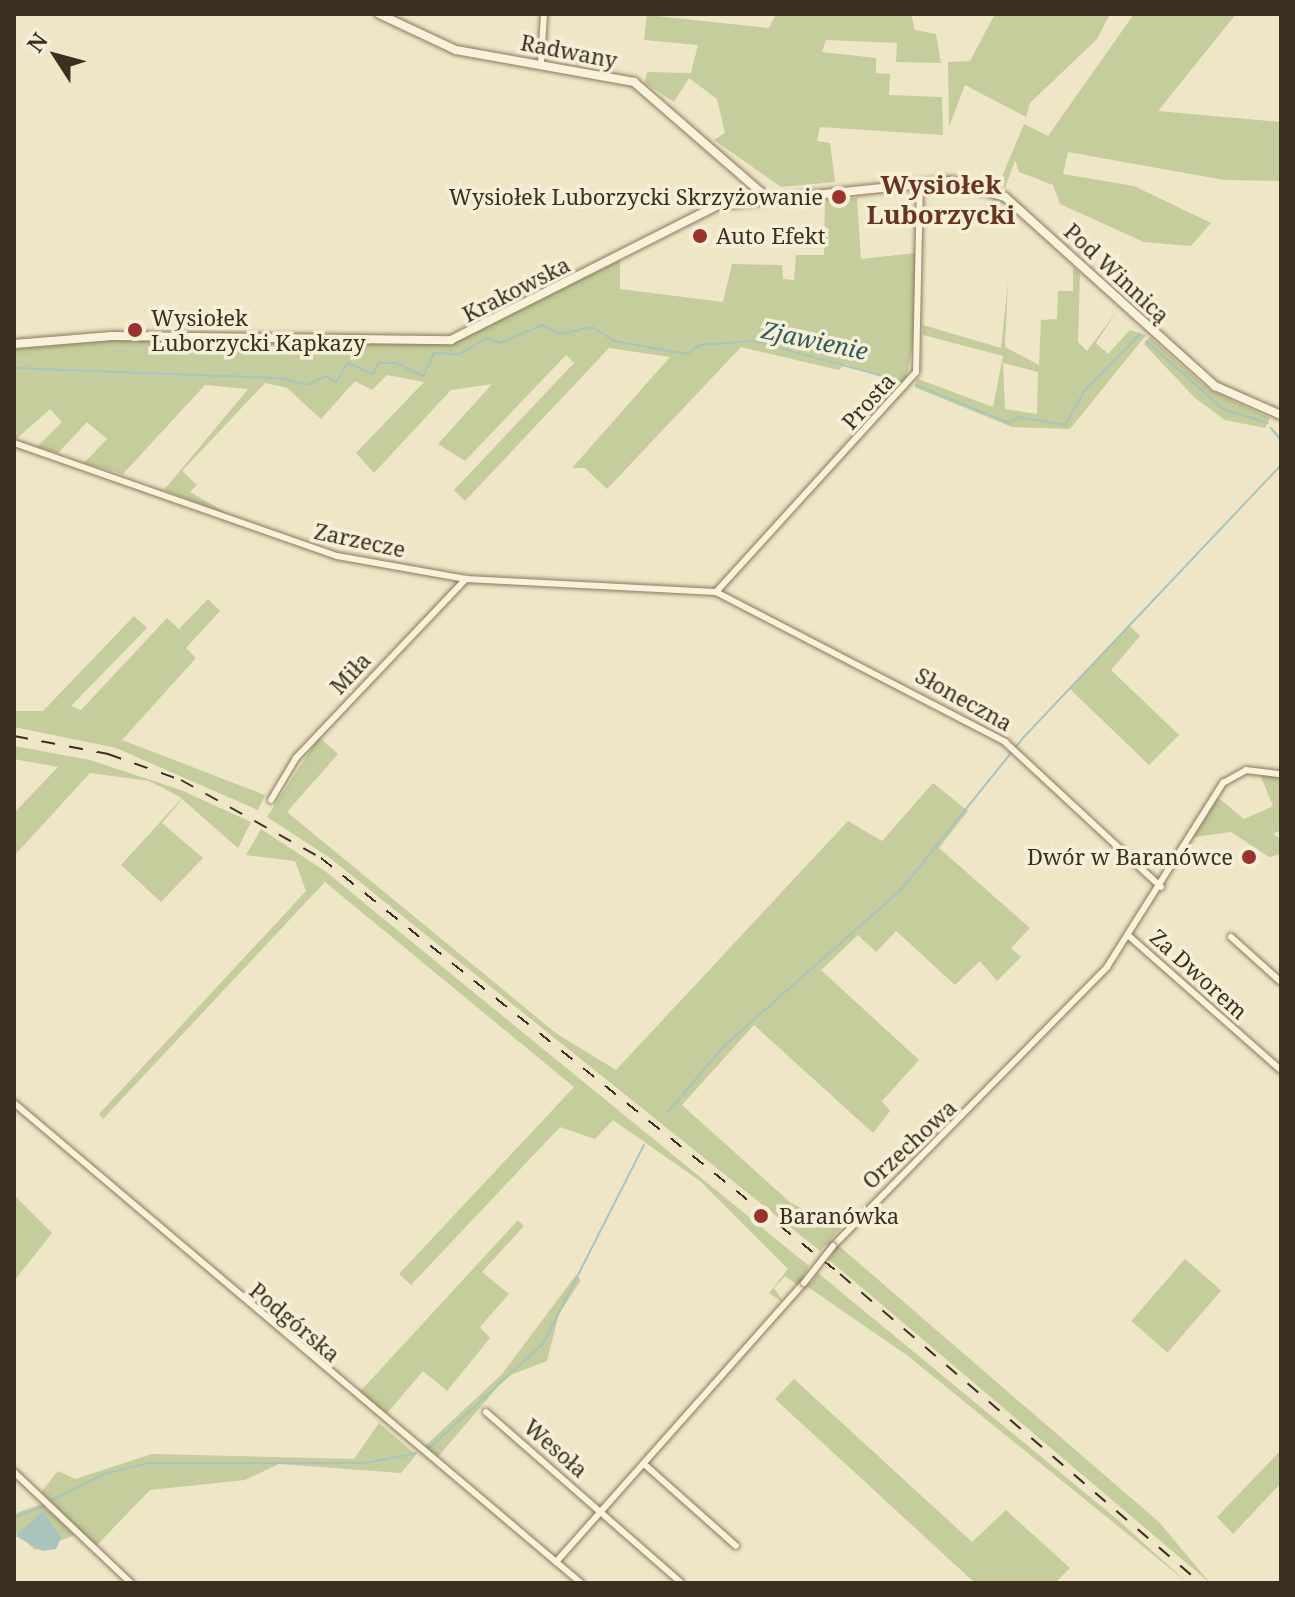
<!DOCTYPE html>
<html>
<head>
<meta charset="utf-8">
<style>
  body { margin:0 }
  #map { position:relative; width:1295px; height:1597px; overflow:hidden; background:#efe6c8; font-family:"Noto Serif",serif }
  div>[style] { position:absolute }
  [style*='--x'] { left:calc(var(--x)*1px); top:calc(var(--y)*1px); width:calc(var(--w)*1px); rotate:calc(var(--a)*1deg) }
  .green>* { inset:0; background:#c4cd9b; transform-origin:0 0 }
  .water>* { inset:0; background:#a9c3bd }
  .stream>* { height:2px; margin:-1px; padding:0 1px; transform-origin:1px; border-radius:1px; background:#a9c3bd }
  .roads { filter:drop-shadow(0 0 2px #8b785d) drop-shadow(0 0 2px #8b785d) }
  .minor>* { height:6px; margin:-3px; padding:0 3px; transform-origin:3px; border-radius:3px; background:#f9f2db }
  .tertiary>* { height:8px; margin:-4px; padding:0 4px; transform-origin:4px; border-radius:4px; background:#f9f2db }
  .rail>* { height:2px; margin-top:-1px; transform-origin:0; background:repeating-linear-gradient(90deg,#3b2f20 0 14px,transparent 0 28px) }
  .bridges { filter:drop-shadow(0 0 2px #8b785d) drop-shadow(0 0 2px #8b785d) }
  .minor-bridge>* { height:6px; margin:-3px; padding:0 3px; transform-origin:3px; border-radius:3px; background:#f9f2db }
  .dots>* { width:22px; height:22px; translate:-50% -50%; box-sizing:border-box; border:4px solid #f6efd8; border-radius:50% }
  span { translate:-50% -50%; white-space:nowrap; text-align:center; line-height:1.15; -webkit-text-stroke:7px #f6efd8; paint-order:stroke }
  .street-label { font-size:22px; color:#3b2f20 }
  .poi-label { font-size:22px; color:#3b2f20 }
  .right { translate:-100% -50%; text-align:right }
  .left { translate:0 -50%; text-align:left }
  .water-label { font-size:24px; color:#305b5b; font-style:italic }
  .quarter-label { font-size:26px; color:#68341f; font-weight:700 }
  .frame { position:absolute; inset:0; border:16px solid #3b2f20; pointer-events:none }
  .north { position:absolute; left:16px; top:16px; width:80px; height:80px; -webkit-text-stroke:6px #f6efd8; paint-order:stroke; rotate:306deg; font-size:22px; font-weight:700; line-height:32px; text-align:center; color:#3b2f20 }
  .north::after { content:''; display:block; margin:auto; width:28px; height:36px; background:#3b2f20; clip-path:polygon(50% 0,100% 100%,50% 72%,0 100%) }
</style>
</head>
<body>
<div id="map">
  <div class="green">
    <div style="clip-path:polygon(776px 14px,911px 14px,915px 30px,936px 34px,941px 63px,896px 62px,897px 43px,826px 40px,822px 52px,876px 58px,876px 73px,890px 74px,889px 95px,942px 97px,943px 135px,820px 127px,817px 141px,830px 143px,835px 182px,781px 187px,714px 140px,725px 133px,717px 99px,689px 78px,674px 102px,645px 83px,647px 72px,691px 73px,698px 45px,644px 40px,647px 15px,769px 28px)"></div>
    <div style="clip-path:polygon(995px 14px,1110px 14px,1097px 39px,1030px 103px,1026px 117px,965px 85px,949px 127px,948px 62px,970px 61px)"></div>
    <div style="clip-path:polygon(1134px 14px,1236px 14px,1158px 111px,1281px 122px,1279px 181px,1224px 180px,1068px 152px,1063px 174px,1134px 186px,1211px 223px,1191px 246px,1144px 242px,1060px 204px,1053px 185px,1019px 172px,1015px 160px,1005px 188px,1001px 179px,1024px 124px,1048px 136px)"></div>
    <div style="clip-path:polygon(857px 198px,861px 259px,915px 253px,915px 332px,905px 386px,845px 364px,839px 370px,741px 347px,607px 489px,585px 468px,572px 468px,670px 357px,609px 348px,465px 501px,454px 490px,574px 363px,566px 355px,465px 461px,438px 444px,492px 384px,451px 390px,374px 473px,356px 453px,424px 382px,387px 375px,372px 390px,355px 381px,321px 419px,287px 388px,265px 383px,182px 471px,197px 485px,190px 492px,230px 515px,164px 490px,248px 389px,205px 385px,123px 474px,84px 463px,107px 439px,87px 422px,58px 453px,37px 447px,62px 422px,50px 409px,14px 441px,14px 349px,118px 340px,449px 344px,620px 260px,620px 289px,723px 302px,732px 264px,782px 265px,783px 279px,794px 280px,796px 255px,824px 255px,825px 199px)"></div>
    <div style="clip-path:polygon(evenodd,1073px 267px,1080px 273px,1078px 342px,1087px 351px,1117px 311px,1096px 343px,1108px 354px,1130px 330px,1146px 335px,1070px 429px,1012px 427px,914px 387px,918px 379px,993px 407px,1003px 356px,923px 335px,923px 325px,1001px 348px,1008px 281px,1005px 347px,1039px 365px,1041px 320px,1057px 319px,1058px 291px,1073px 291px,1073px 267px,1003px 363px,1038px 372px,1037px 414px,1005px 409px,1003px 363px)"></div>
    <div style="clip-path:polygon(1150px 337px,1208px 389px,1270px 418px,1265px 428px,1225px 420px,1195px 398px,1144px 344px)"></div>
    <div style="clip-path:polygon(208px 599px,220px 611px,186px 648px,196px 658px,122px 740px,265px 795px,258px 810px,116px 748px,14px 727px,14px 711px,43px 711px,134px 616px,147px 628px,71px 706px,81px 710px,167px 618px,179px 629px)"></div>
    <div style="clip-path:polygon(1129px 625px,1140px 636px,1111px 670px,1179px 735px,1149px 765px,1070px 689px)"></div>
    <div style="clip-path:polygon(319px 737px,338px 754px,287px 812px,557px 1034px,616px 1070px,848px 821px,882px 841px,933px 783px,968px 811px,939px 848px,1030px 928px,1011px 948px,1021px 957px,997px 981px,980px 961px,955px 985px,896px 931px,876px 952px,858px 935px,821px 970px,919px 1060px,882px 1101px,890px 1111px,873px 1133px,754px 1025px,682px 1105px,791px 1203px,841px 1228px,820px 1251px,330px 858px,267px 817px)"></div>
    <div style="clip-path:polygon(14px 746px,90px 760px,181px 790px,251px 822px,238px 848px,182px 799px,162px 823px,203px 858px,161px 902px,121px 865px,182px 798px,149px 781px,90px 773px,14px 856px,14px 813px,58px 767px,14px 759px)"></div>
    <div style="clip-path:polygon(1259px 772px,1281px 776px,1281px 830px,1273px 834px,1281px 839px,1281px 854px,1269px 857px,1231px 832px,1194px 837px,1217px 797px,1244px 819px,1273px 806px)"></div>
    <div style="clip-path:polygon(261px 829px,325px 871px,809px 1266px,799px 1286px,785px 1276px,774px 1288px,785px 1304px,769px 1293px,788px 1269px,700px 1181px,613px 1120px,595px 1139px,560px 1127px,411px 1285px,399px 1274px,574px 1087px,325px 882px,103px 1119px,99px 1114px,306px 891px,295px 861px,246px 855px)"></div>
    <div style="clip-path:polygon(14px 1195px,52px 1233px,14px 1281px)"></div>
    <div style="clip-path:polygon(518px 1220px,524px 1226px,482px 1272px,509px 1294px,480px 1327px,490px 1338px,447px 1391px,423px 1371px,384px 1417px,357px 1395px)"></div>
    <div style="clip-path:polygon(839px 1246px,1159px 1522px,1210px 1583px,828px 1259px)"></div>
    <div style="left:1185px;top:1259px;width:48px;height:82px;rotate:41deg"></div>
    <div style="clip-path:polygon(818px 1273px,1118px 1520px,1188px 1583px,908px 1356px,808px 1287px)"></div>
    <div style="clip-path:polygon(576px 1275px,581px 1280px,559px 1314px,547px 1361px,507px 1376px,436px 1459px,423px 1448px,502px 1374px)"></div>
    <div style="clip-path:polygon(794px 1379px,972px 1542px,1006px 1510px,1070px 1568px,1055px 1583px,975px 1583px,775px 1399px)"></div>
    <div style="clip-path:polygon(379px 1423px,416px 1455px,401px 1473px,279px 1464px,245px 1480px,150px 1490px,96px 1546px,41px 1492px,58px 1471px,75px 1479px,152px 1454px,354px 1459px)"></div>
    <div style="clip-path:polygon(1281px 1450px,1281px 1483px,1233px 1534px,1217px 1517px)"></div>
    <div style="clip-path:polygon(41px 1504px,75px 1535px,35px 1550px,14px 1531px,14px 1514px)"></div>
  </div>
  <div class="water">
    <div style="clip-path:polygon(43px 1511px,61px 1538px,56px 1549px,42px 1551px,16px 1536px)"></div>
  </div>
  <div class="stream">
    <div style="--x:1146;--y:341;--w:103;--a:41.4"></div>
    <div style="--x:1223;--y:409;--w:47;--a:17.3"></div>
    <div style="--x:14;--y:368;--w:265;--a:2.2"></div>
    <div style="--x:279;--y:378;--w:29;--a:14"></div>
    <div style="--x:307;--y:385;--w:21;--a:-25"></div>
    <div style="--x:326;--y:376;--w:12;--a:31"></div>
    <div style="--x:336;--y:382;--w:22;--a:-58"></div>
    <div style="--x:348;--y:363;--w:27;--a:24"></div>
    <div style="--x:373;--y:374;--w:13;--a:-61"></div>
    <div style="--x:379;--y:363;--w:17;--a:0"></div>
    <div style="--x:396;--y:363;--w:30;--a:26"></div>
    <div style="--x:423;--y:376;--w:25;--a:-64"></div>
    <div style="--x:434;--y:353;--w:26;--a:2"></div>
    <div style="--x:460;--y:354;--w:31;--a:-32"></div>
    <div style="--x:486;--y:338;--w:15;--a:20"></div>
    <div style="--x:500;--y:343;--w:46;--a:-23.2"></div>
    <div style="--x:542;--y:325;--w:21;--a:25"></div>
    <div style="--x:561;--y:334;--w:32;--a:-13"></div>
    <div style="--x:592;--y:327;--w:26;--a:32"></div>
    <div style="--x:614;--y:341;--w:74;--a:10.1"></div>
    <div style="--x:687;--y:354;--w:16;--a:-35"></div>
    <div style="--x:700;--y:345;--w:54;--a:-4.2"></div>
    <div style="--x:754;--y:341;--w:156;--a:15.2"></div>
    <div style="--x:916;--y:385;--w:100;--a:22.2"></div>
    <div style="--x:1009;--y:423;--w:12;--a:-31"></div>
    <div style="--x:1019;--y:417;--w:47;--a:9.9"></div>
    <div style="--x:1065;--y:425;--w:40;--a:-60.3"></div>
    <div style="--x:1085;--y:390;--w:78;--a:-45.5"></div>
    <div style="--x:1271;--y:428;--w:16;--a:50"></div>
    <div style="--x:1281;--y:440;--w:23;--a:90"></div>
    <div style="--x:668;--y:1112;--w:87;--a:-49.7"></div>
    <div style="--x:724;--y:1046;--w:235;--a:-41.4"></div>
    <div style="--x:900;--y:891;--w:195;--a:-51.2"></div>
    <div style="--x:1022;--y:739;--w:377;--a:-46.6"></div>
    <div style="--x:428;--y:1449;--w:156;--a:-42.4"></div>
    <div style="--x:543;--y:1344;--w:223;--a:-63.1"></div>
    <div style="--x:53;--y:1500;--w:57;--a:-27"></div>
    <div style="--x:104;--y:1474;--w:46;--a:-13.7"></div>
    <div style="--x:149;--y:1463;--w:217;--a:0"></div>
    <div style="--x:366;--y:1463;--w:51;--a:-11.3"></div>
    <div style="--x:14;--y:1517;--w:33;--a:-20"></div>
  </div>
  <div class="roads">
    <div class="minor">
      <div style="--x:541;--y:63;--w:49;--a:-86.5"></div>
      <div style="--x:14;--y:443;--w:342;--a:19.3"></div>
      <div style="--x:337;--y:556;--w:131;--a:10.1"></div>
      <div style="--x:466;--y:579;--w:250;--a:3"></div>
      <div style="--x:716;--y:592;--w:326;--a:27.4"></div>
      <div style="--x:1005;--y:742;--w:213;--a:42.9"></div>
      <div style="--x:716;--y:592;--w:297;--a:-47.7"></div>
      <div style="--x:916;--y:372;--w:189;--a:-88.8"></div>
      <div style="--x:271;--y:800;--w:49;--a:-59.2"></div>
      <div style="--x:296;--y:758;--w:247;--a:-46.5"></div>
      <div style="--x:1130;--y:937;--w:201;--a:41.4"></div>
      <div style="--x:1231;--y:937;--w:67;--a:42"></div>
      <div style="--x:14;--y:1103;--w:743;--a:40.25"></div>
      <div style="--x:833;--y:1246;--w:391;--a:-45.5"></div>
      <div style="--x:1107;--y:967;--w:218;--a:-57.8"></div>
      <div style="--x:1223;--y:783;--w:26;--a:-29"></div>
      <div style="--x:1246;--y:770;--w:35;--a:7"></div>
      <div style="--x:486;--y:1412;--w:259;--a:41.2"></div>
      <div style="--x:644;--y:1464;--w:123;--a:41.7"></div>
      <div style="--x:14;--y:1472;--w:161;--a:43.5"></div>
      <div style="--x:556;--y:1562;--w:373;--a:-48.4"></div>
    </div>
    <div class="tertiary">
      <div style="--x:379;--y:14;--w:85;--a:25.1"></div>
      <div style="--x:456;--y:50;--w:181;--a:10.2"></div>
      <div style="--x:634;--y:82;--w:174;--a:41"></div>
      <div style="--x:14;--y:344;--w:98;--a:-4.7"></div>
      <div style="--x:112;--y:336;--w:339;--a:0.7"></div>
      <div style="--x:451;--y:340;--w:299;--a:-26.8"></div>
      <div style="--x:718;--y:205;--w:235;--a:-5.9"></div>
      <div style="--x:952;--y:181;--w:55;--a:16.8"></div>
      <div style="--x:1005;--y:197;--w:283;--a:42"></div>
      <div style="--x:1215;--y:386;--w:72;--a:23.7"></div>
    </div>
  </div>
  <div class="rail">
    <div style="--x:14;--y:736;--w:96;--a:10.8"></div>
    <div style="--x:108;--y:754;--w:77;--a:19.6"></div>
    <div style="--x:181;--y:780;--w:160;--a:29.1"></div>
    <div style="--x:321;--y:858;--w:665;--a:38.71"></div>
    <div style="--x:840;--y:1274;--w:475;--a:40.6"></div>
  </div>
  <div class="bridges">
    <div class="minor-bridge">
      <div style="--x:804;--y:1283;--w:47;--a:-51.9"></div>
    </div>
  </div>
  <div class="dots">
    <div style="left:839px;top:197px;background:#9a332c"></div>
    <div style="left:700px;top:236px;background:#9a332c"></div>
    <div style="left:135px;top:330px;background:#9a332c"></div>
    <div style="left:1249px;top:857px;background:#9a332c"></div>
    <div style="left:761px;top:1216px;background:#9a332c"></div>
  </div>
  <div class="street-label">
    <span style="left:569px;top:51px;rotate:11deg">Radwany</span>
    <span style="left:1117px;top:273px;rotate:43deg">Pod Winnicą</span>
    <span style="left:516px;top:289px;rotate:-27deg">Krakowska</span>
    <span style="left:868px;top:401px;rotate:-48deg">Prosta</span>
    <span style="left:360px;top:540px;rotate:12deg">Zarzecze</span>
    <span style="left:350px;top:673px;rotate:-47deg">Miła</span>
    <span style="left:964px;top:699px;rotate:29deg">Słoneczna</span>
    <span style="left:1199px;top:974px;rotate:42deg">Za Dworem</span>
    <span style="left:909px;top:1144px;rotate:-43deg">Orzechowa</span>
    <span style="left:295px;top:1322px;rotate:40deg">Podgórska</span>
    <span style="left:556px;top:1448px;rotate:41deg">Wesoła</span>
  </div>
  <div class="poi-label">
    <span class="right" style="left:823px;top:197px">Wysiołek Luborzycki Skrzyżowanie</span>
    <span class="left" style="left:716px;top:236px">Auto Efekt</span>
    <span class="left" style="left:151px;top:330px">Wysiołek<br>Luborzycki Kapkazy</span>
    <span class="right" style="left:1233px;top:857px">Dwór w Baranówce</span>
    <span class="left" style="left:779px;top:1216px">Baranówka</span>
  </div>
  <div class="water-label">
    <span style="left:815px;top:340px;rotate:12deg">Zjawienie</span>
  </div>
  <div class="quarter-label">
    <span style="left:941px;top:200px">Wysiołek<br>Luborzycki</span>
  </div>
  <div class="frame"></div>
  <div class="north">N</div>
</div>
</body>
</html>
